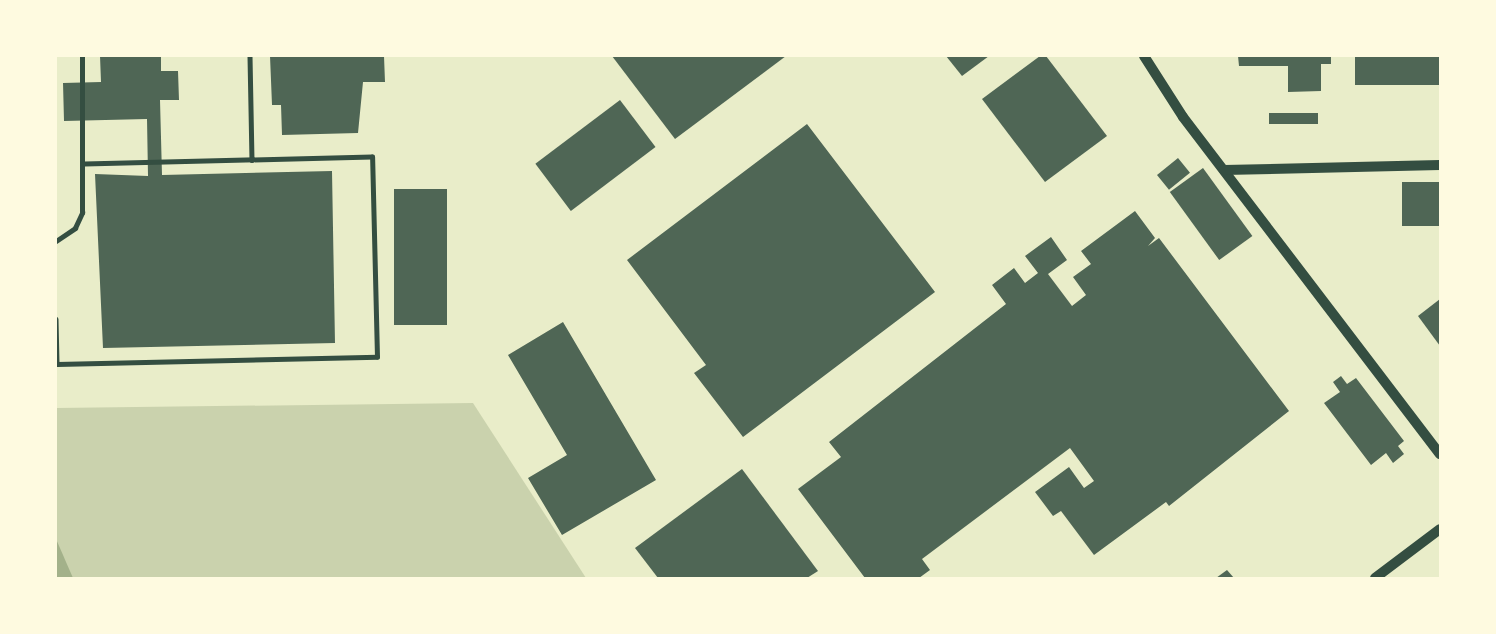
<!DOCTYPE html>
<html>
<head>
<meta charset="utf-8">
<style>
  body { margin:0 }
  #map { position:relative; width:1496px; height:634px; overflow:hidden; background:#e9edc9; font-family:"Archivo Narrow",sans-serif }
  div>[style] { position:absolute }
  [style*='--x'] { left:calc(var(--x)*1px); top:calc(var(--y)*1px); width:calc(var(--w)*1px); rotate:calc(var(--a)*1deg) }
  .green>* { inset:0; background:#cad2ad }
  .water>* { inset:0; background:#a3b18a }
  .building>* { inset:0; background:#4f6655; transform-origin:0 0 }
  .service>* { height:4.5px; margin:-2.25px; padding:0 2.25px; transform-origin:2.25px; border-radius:2.25px; background:#344e41 }
  .tertiary>* { height:10px; margin:-5px; padding:0 5px; transform-origin:5px; border-radius:5px; background:#344e41 }
  span { translate:-50% -50%; white-space:nowrap; text-align:center; line-height:1.15; -webkit-text-stroke:4.5px #fefae0; paint-order:stroke }
  .frame { position:absolute; inset:0; border:57px solid #fefae0; pointer-events:none }
</style>
</head>
<body>
<div id="map">
  <div class="green">
    <div style="clip-path:polygon(473px 403px,586px 578px,56px 578px,56px 408px)"></div>
  </div>
  <div class="water">
    <div style="clip-path:polygon(56px 539px,73px 578px,56px 578px)"></div>
  </div>
  <div class="building">
    <div style="clip-path:polygon(100px 56px,161px 56px,161px 71px,178px 71px,179px 100px,160px 100px,162px 175px,332px 171px,335px 343px,103px 348px,95px 174px,148px 176px,147px 119px,64px 121px,63px 83px,101px 82px)"></div>
    <div style="clip-path:polygon(270px 56px,384px 56px,385px 82px,363px 82px,358px 133px,282px 135px,281px 105px,272px 105px)"></div>
    <div style="clip-path:polygon(612px 56px,786px 56px,675px 139px)"></div>
    <div style="clip-path:polygon(946px 56px,989px 56px,962px 76px)"></div>
    <div style="clip-path:polygon(1040px 56px,1046px 56px,1107px 136px,1045px 182px,982px 99px)"></div>
    <div style="clip-path:polygon(1238px 56px,1331px 56px,1331px 64px,1321px 64px,1321px 91px,1288px 92px,1288px 66px,1239px 66px)"></div>
    <div style="left:1355px;top:56px;width:85px;height:29px"></div>
    <div style="left:620px;top:100px;width:59px;height:106px;rotate:53deg"></div>
    <div style="left:1318px;top:113px;width:11px;height:49px;rotate:90deg"></div>
    <div style="clip-path:polygon(807px 124px,935px 292px,743px 437px,694px 373px,706px 365px,627px 260px)"></div>
    <div style="left:1178px;top:158px;width:19px;height:27px;rotate:51deg"></div>
    <div style="left:1203px;top:168px;width:84px;height:41px;rotate:54deg"></div>
    <div style="left:1440px;top:182px;width:44px;height:38px;rotate:90deg"></div>
    <div style="left:394px;top:189px;width:53px;height:136px"></div>
    <div style="clip-path:polygon(1135px 211px,1155px 238px,1148px 246px,1159px 238px,1289px 411px,1169px 506px,1166px 502px,1094px 555px,1061px 511px,1053px 516px,1035px 492px,1069px 467px,1084px 488px,1094px 481px,1070px 448px,922px 559px,930px 570px,919px 578px,865px 578px,798px 489px,841px 457px,829px 442px,1006px 304px,992px 285px,1014px 268px,1025px 283px,1038px 273px,1025px 256px,1051px 237px,1067px 260px,1048px 274px,1072px 306px,1086px 295px,1073px 277px,1091px 264px,1081px 251px)"></div>
    <div style="clip-path:polygon(1440px 299px,1440px 346px,1418px 316px)"></div>
    <div style="clip-path:polygon(563px 322px,656px 480px,562px 535px,528px 478px,567px 455px,508px 355px)"></div>
    <div style="clip-path:polygon(1341px 376px,1347px 384px,1356px 378px,1404px 441px,1398px 446px,1404px 454px,1393px 463px,1386px 453px,1371px 465px,1324px 403px,1340px 392px,1333px 382px)"></div>
    <div style="clip-path:polygon(742px 469px,818px 571px,807px 578px,658px 578px,635px 548px)"></div>
    <div style="clip-path:polygon(1227px 570px,1234px 578px,1216px 578px)"></div>
  </div>
  <div class="service">
    <div style="--x:250;--y:56;--w:104;--a:88.9"></div>
    <div style="--x:56;--y:241;--w:23;--a:-34"></div>
    <div style="--x:75;--y:228;--w:17;--a:-65"></div>
    <div style="--x:82;--y:213;--w:157;--a:-90"></div>
    <div style="--x:56;--y:319;--w:45;--a:88.7"></div>
    <div style="--x:57;--y:364;--w:320;--a:-1.3"></div>
    <div style="--x:377;--y:357;--w:200;--a:-91.4"></div>
    <div style="--x:372;--y:157;--w:287;--a:178.6"></div>
  </div>
  <div class="tertiary">
    <div style="--x:1144;--y:56;--w:72;--a:57.4"></div>
    <div style="--x:1183;--y:117;--w:424;--a:52.7"></div>
    <div style="--x:1224;--y:170;--w:216;--a:-1.3"></div>
    <div style="--x:1375;--y:578;--w:81;--a:-37"></div>
  </div>
  <div class="frame"></div>
</div>
</body>
</html>
